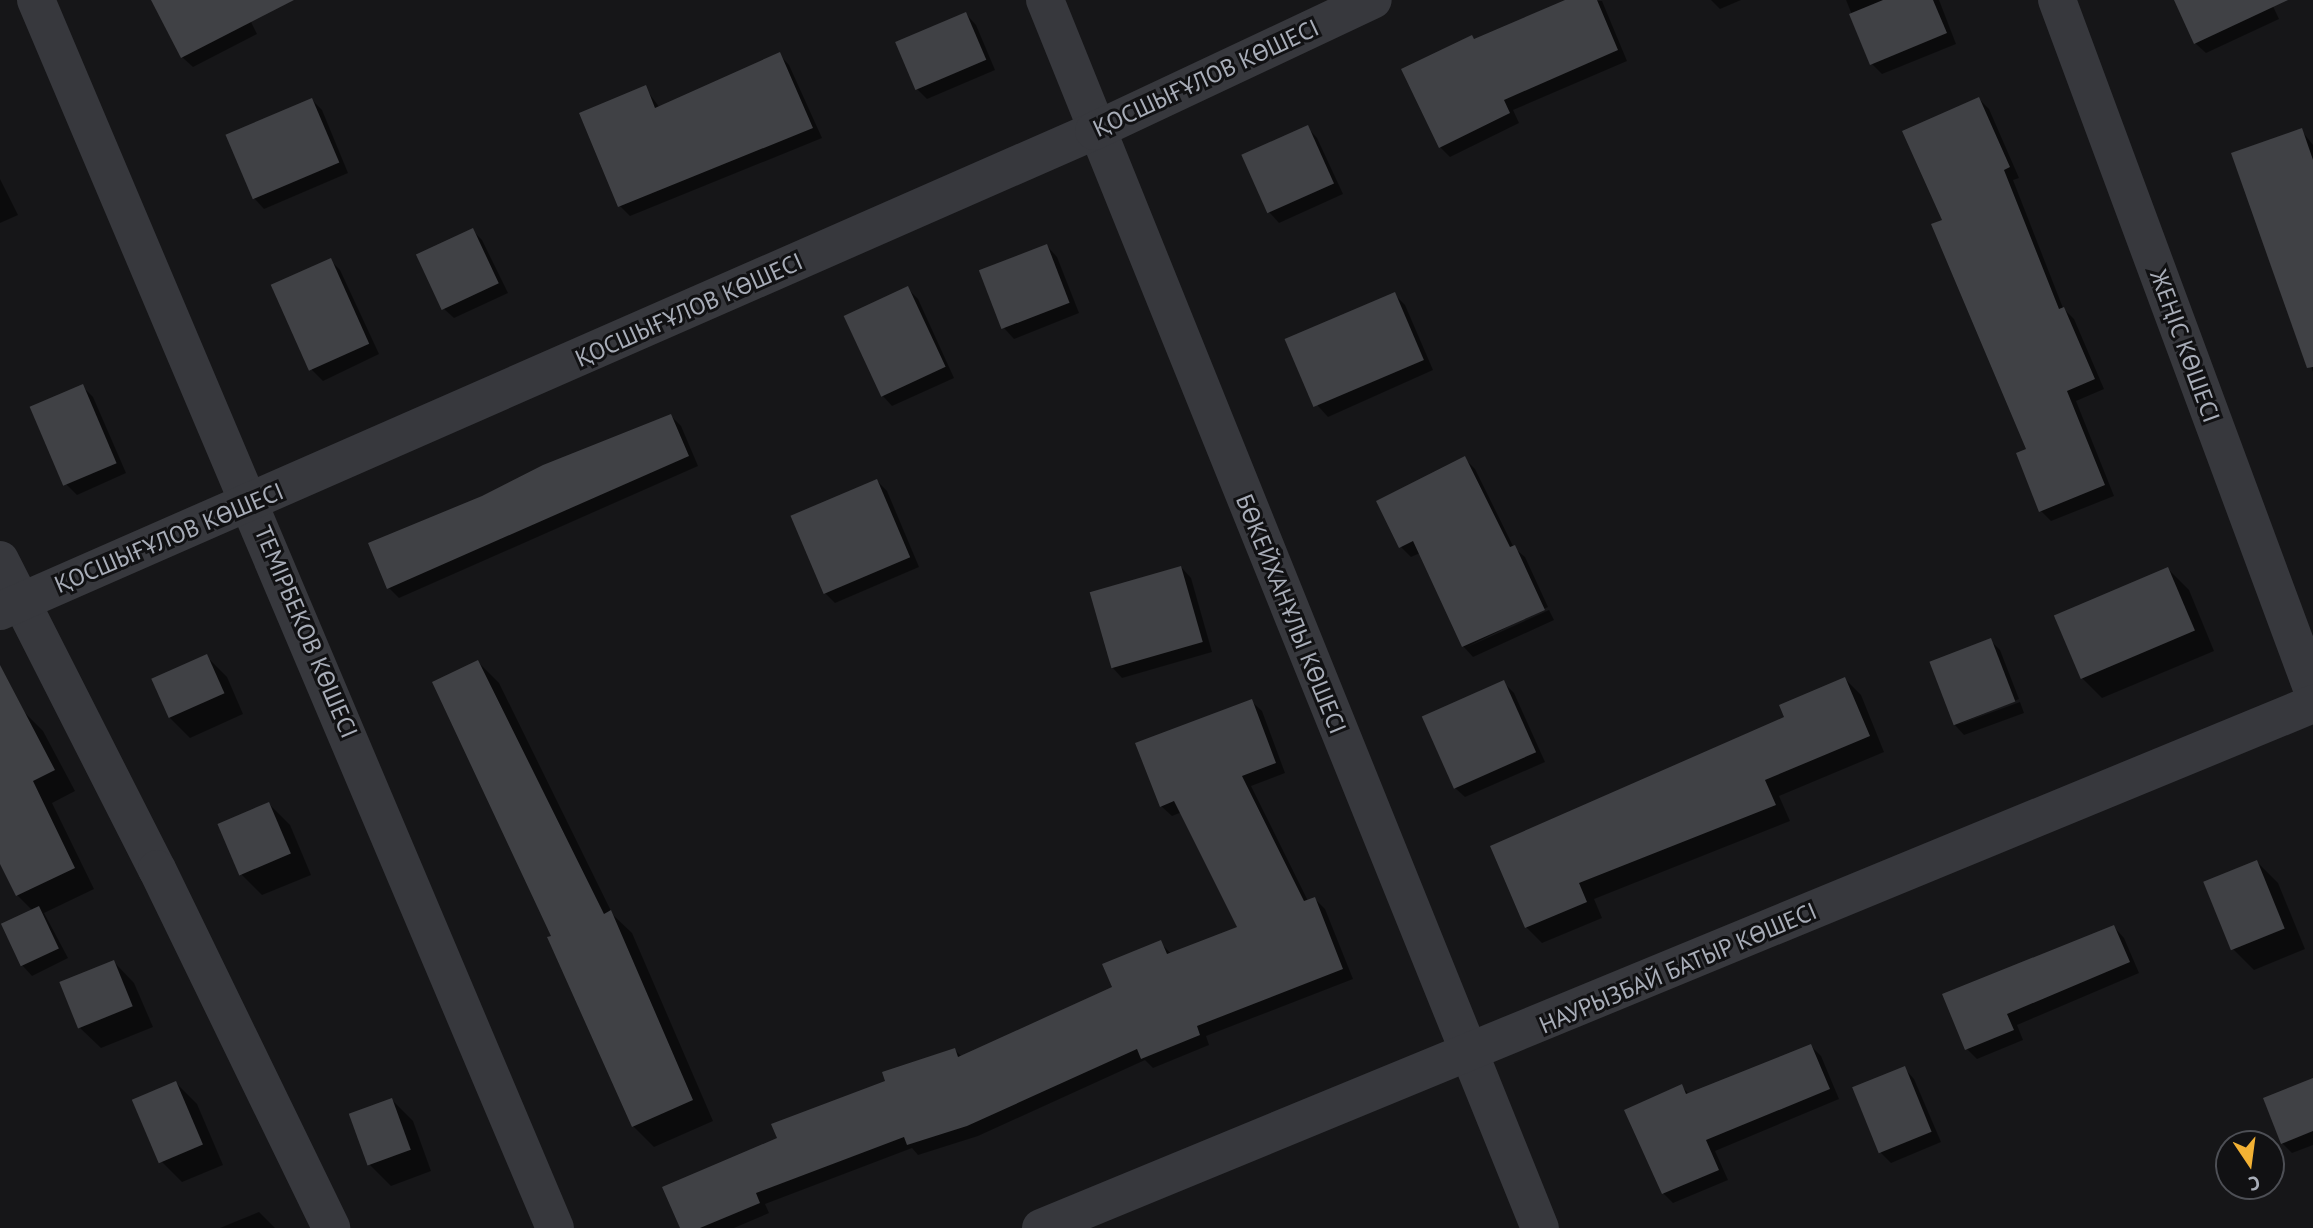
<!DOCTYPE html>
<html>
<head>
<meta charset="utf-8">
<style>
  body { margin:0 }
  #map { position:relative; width:2313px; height:1228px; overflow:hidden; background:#161618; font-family:"PT Sans",sans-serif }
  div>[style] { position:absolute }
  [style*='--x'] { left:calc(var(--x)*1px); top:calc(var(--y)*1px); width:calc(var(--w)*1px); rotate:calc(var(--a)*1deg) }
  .shadow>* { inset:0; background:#0007 }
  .building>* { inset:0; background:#404145; transform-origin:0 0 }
  .minor>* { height:38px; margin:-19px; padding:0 19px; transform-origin:19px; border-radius:19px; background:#37383d }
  span { translate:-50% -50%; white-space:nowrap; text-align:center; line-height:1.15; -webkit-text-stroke:6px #111113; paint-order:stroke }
  .street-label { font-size:24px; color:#a8adb8 }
  .north { position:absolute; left:2215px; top:1130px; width:70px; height:70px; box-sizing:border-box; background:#111113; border:2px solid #4d4f55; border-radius:50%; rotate:167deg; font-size:19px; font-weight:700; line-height:28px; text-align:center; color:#a8adb8 }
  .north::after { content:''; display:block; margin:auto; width:24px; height:32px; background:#f2b134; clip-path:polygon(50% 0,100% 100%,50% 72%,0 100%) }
</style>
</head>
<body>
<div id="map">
  <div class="shadow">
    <div style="clip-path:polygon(153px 0,240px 0,257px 34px,193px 67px,182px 57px)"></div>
    <div style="clip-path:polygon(1570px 0,1602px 1px,1627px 61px,1513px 110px,1519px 123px,1450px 157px,1440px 147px,1472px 37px,1476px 41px)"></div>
    <div style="clip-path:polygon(1711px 0,1741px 0,1720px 9px)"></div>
    <div style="clip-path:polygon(1846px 0,1939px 0,1956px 44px,1882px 74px,1872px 64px)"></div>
    <div style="clip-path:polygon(2186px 0,2270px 0,2279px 19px,2206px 53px,2195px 43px)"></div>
    <div style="clip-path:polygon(966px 14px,976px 25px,995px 70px,927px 99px,917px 89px)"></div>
    <div style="clip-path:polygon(779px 54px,789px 65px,822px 138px,630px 216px,620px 206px,645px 88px,660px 108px)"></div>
    <div style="clip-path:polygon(1979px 99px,1989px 109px,2019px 178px,2013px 180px,2063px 308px,2074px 319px,2104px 389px,2076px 401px,2114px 496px,2051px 521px,2041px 511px,2028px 450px,1944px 221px)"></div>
    <div style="clip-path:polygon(312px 100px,322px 110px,348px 173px,264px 209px,254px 198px)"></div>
    <div style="clip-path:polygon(1307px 127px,1317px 138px,1343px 194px,1279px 223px,1269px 212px)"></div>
    <div style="clip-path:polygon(2301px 130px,2313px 145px,2313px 372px,2234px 154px)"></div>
    <div style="clip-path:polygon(0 179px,18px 215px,0 223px)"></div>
    <div style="clip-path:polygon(472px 230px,482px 240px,508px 293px,454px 318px,443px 308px)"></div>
    <div style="clip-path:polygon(1047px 246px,1057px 257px,1079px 313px,1014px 339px,1004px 328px)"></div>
    <div style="clip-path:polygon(330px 260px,340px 270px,379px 354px,323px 381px,312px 370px,274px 286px)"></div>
    <div style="clip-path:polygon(907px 288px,918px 299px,954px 378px,892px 406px,882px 395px)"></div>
    <div style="clip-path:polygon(1394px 294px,1405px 305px,1433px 370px,1328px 417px,1318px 406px,1289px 342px)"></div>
    <div style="clip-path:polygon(82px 386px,93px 397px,126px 473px,77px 495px,66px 484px)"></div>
    <div style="clip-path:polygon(671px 416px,681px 426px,698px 466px,399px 598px,389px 588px)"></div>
    <div style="clip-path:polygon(1465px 459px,1475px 469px,1514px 548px,1525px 557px,1548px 607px,1465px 648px,1549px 610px,1554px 620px,1473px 657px,1463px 646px,1420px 553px,1411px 557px,1401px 547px)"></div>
    <div style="clip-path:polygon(877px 481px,887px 491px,919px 567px,835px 603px,825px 593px)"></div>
    <div style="clip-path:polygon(1181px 567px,1191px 578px,1212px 652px,1122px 678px,1112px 667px)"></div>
    <div style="clip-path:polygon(2168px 569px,2189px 590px,2214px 651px,2102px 698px,2081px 677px)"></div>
    <div style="clip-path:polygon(1990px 640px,2000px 650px,2019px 699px,1957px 725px,2020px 702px,2024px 713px,1964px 735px,1954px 724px)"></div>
    <div style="clip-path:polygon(206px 656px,227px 677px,243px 714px,190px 738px,169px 717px)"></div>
    <div style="clip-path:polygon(478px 662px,499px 683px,613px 915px,632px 933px,713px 1121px,654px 1147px,633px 1126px,554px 936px)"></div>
    <div style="clip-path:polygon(1845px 679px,1861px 695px,1884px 752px,1779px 796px,1790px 821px,1594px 899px,1602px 918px,1542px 943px,1526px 927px,1492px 847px,1787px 718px)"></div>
    <div style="clip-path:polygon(1504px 683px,1514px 693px,1545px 762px,1465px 797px,1454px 787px)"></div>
    <div style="clip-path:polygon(1251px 701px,1262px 711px,1285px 773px,1251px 786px,1308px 901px,1315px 899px,1325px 909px,1353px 979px,1206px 1036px,1209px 1045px,1153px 1068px,1145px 1060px,978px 1136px,918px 1155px,912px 1148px,765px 1204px,769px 1213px,734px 1228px,681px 1228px,779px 1139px,955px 1050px,962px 1057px,1114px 988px,1160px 942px,1172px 955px,1239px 928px,1182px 812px,1172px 816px,1161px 806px)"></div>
    <div style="clip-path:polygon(22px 710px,43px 731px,75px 791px,52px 803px,94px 889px,44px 913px,68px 958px,32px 976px,22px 965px,33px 911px,17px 895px,0 860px,0 722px)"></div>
    <div style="clip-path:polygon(269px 804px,290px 825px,311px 875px,262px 895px,241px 874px,220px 825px)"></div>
    <div style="clip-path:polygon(2257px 862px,2278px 883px,2305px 949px,2254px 970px,2233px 949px)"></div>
    <div style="clip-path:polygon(2114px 927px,2124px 938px,2139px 973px,2017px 1025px,2023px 1040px,1977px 1059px,1967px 1049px,1944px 995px)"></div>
    <div style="clip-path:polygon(114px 962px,134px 983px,153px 1027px,101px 1048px,80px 1028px)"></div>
    <div style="clip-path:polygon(1811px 1046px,1821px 1056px,1839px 1099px,1715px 1151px,1728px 1180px,1673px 1203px,1663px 1193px,1681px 1086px,1690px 1095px)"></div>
    <div style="clip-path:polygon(1904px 1068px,1914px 1079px,1941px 1142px,1891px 1163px,1881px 1153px)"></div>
    <div style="clip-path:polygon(2313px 1080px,2313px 1145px,2292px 1153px,2282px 1143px)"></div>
    <div style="clip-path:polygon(176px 1083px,197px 1104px,223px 1165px,182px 1182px,161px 1161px)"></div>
    <div style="clip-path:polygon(392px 1100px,413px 1121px,431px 1171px,391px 1186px,370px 1165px)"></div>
    <div style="clip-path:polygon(259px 1212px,275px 1228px,220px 1228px)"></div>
  </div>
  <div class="building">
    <div style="clip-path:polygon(151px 0,294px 0,181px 58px)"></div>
    <div style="clip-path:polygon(1565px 0,1597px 0,1618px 50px,1504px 100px,1510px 113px,1439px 148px,1401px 69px,1472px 35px,1474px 39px)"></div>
    <div style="clip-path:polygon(1883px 0,1933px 0,1947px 33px,1870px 65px,1849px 14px)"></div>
    <div style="clip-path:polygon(2174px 0,2288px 0,2194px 44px)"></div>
    <div style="left:966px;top:12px;width:52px;height:77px;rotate:67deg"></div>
    <div style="clip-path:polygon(780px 52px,813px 128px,618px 207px,579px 113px,646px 85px,655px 108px)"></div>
    <div style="clip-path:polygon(1979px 97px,2010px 167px,2004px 170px,2059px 309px,2064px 307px,2095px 379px,2067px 391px,2105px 485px,2039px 512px,2016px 453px,2026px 449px,1931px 224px,1942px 220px,1902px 131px)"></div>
    <div style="left:312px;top:98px;width:70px;height:94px;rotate:67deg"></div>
    <div style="left:1308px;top:125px;width:64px;height:73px;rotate:66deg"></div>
    <div style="clip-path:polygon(2302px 128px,2313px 160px,2313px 367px,2307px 368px,2231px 153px)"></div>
    <div style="left:473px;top:228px;width:61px;height:63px;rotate:65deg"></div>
    <div style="left:1047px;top:244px;width:63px;height:73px;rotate:69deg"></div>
    <div style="left:331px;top:258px;width:94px;height:66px;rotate:66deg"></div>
    <div style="left:908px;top:286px;width:89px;height:71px;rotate:65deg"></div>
    <div style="left:1395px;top:292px;width:74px;height:120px;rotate:67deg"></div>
    <div style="left:83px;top:384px;width:86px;height:58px;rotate:67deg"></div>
    <div style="clip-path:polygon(671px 414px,689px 456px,387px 589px,368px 543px,482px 496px,543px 465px)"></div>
    <div style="clip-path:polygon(1465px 456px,1510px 547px,1515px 545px,1545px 610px,1462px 647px,1413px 541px,1399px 548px,1376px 501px)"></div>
    <div style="left:877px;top:479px;width:85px;height:94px;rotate:67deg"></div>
    <div style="left:1181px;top:566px;width:79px;height:95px;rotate:74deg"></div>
    <div style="left:2168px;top:567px;width:69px;height:124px;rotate:67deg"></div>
    <div style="left:1991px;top:638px;width:68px;height:66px;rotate:69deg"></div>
    <div style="left:207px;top:654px;width:43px;height:61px;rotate:66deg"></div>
    <div style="clip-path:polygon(478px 660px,604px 914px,611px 910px,693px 1100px,632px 1127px,547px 937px,551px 936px,432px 682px)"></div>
    <div style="clip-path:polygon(0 665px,55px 770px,33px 781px,75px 868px,16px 896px,0 864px)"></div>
    <div style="clip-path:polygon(1845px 677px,1870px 736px,1765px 780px,1776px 805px,1579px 883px,1587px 902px,1525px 928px,1490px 846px,1784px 717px,1779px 705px)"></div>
    <div style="left:1504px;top:680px;width:79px;height:90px;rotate:66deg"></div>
    <div style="clip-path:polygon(1252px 699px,1276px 763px,1242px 776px,1304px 901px,1315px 897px,1343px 969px,1197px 1026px,1200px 1035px,1141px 1059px,1137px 1049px,967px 1126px,907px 1145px,904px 1137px,756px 1193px,760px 1203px,700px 1228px,680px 1228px,662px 1187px,777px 1138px,771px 1124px,885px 1081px,882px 1072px,955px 1048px,958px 1057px,1112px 987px,1102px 964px,1161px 940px,1167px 954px,1237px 927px,1174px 801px,1160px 807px,1135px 743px)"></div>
    <div style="left:269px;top:802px;width:56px;height:56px;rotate:67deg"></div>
    <div style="left:2257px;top:860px;width:74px;height:58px;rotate:68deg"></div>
    <div style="left:39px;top:906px;width:47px;height:42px;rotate:65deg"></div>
    <div style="clip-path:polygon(2114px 925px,2130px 962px,2007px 1014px,2014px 1030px,1965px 1050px,1942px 994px)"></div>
    <div style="left:114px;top:960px;width:50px;height:59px;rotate:68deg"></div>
    <div style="clip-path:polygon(1811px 1044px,1830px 1089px,1706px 1140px,1719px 1170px,1662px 1194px,1624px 1110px,1682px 1084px,1686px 1094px)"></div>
    <div style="left:1905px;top:1066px;width:71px;height:57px;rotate:68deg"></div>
    <div style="clip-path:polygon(2313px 1078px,2313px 1131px,2281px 1144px,2263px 1098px)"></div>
    <div style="left:176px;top:1081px;width:69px;height:48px;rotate:67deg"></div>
    <div style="left:392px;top:1098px;width:55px;height:46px;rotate:70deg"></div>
  </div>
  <div class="minor">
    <div style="--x:36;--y:0;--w:1333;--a:67.09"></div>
    <div style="--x:1045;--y:0;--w:1324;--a:68.05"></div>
    <div style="--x:2057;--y:0;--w:737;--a:69.67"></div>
    <div style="--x:0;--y:560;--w:347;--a:63.1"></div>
    <div style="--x:157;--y:869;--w:399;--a:64.1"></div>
    <div style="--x:0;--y:611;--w:1195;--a:-23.69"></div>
    <div style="--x:1094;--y:131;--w:308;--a:-25.2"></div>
    <div style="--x:1041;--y:1228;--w:1376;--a:-22.39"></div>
  </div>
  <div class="street-label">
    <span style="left:1206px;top:78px;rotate:-25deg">ҚОСШЫҒҰЛОВ КӨШЕСІ</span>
    <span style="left:689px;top:310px;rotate:-24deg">ҚОСШЫҒҰЛОВ КӨШЕСІ</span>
    <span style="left:2185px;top:346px;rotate:70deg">ЖЕҢІС КӨШЕСІ</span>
    <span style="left:169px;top:538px;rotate:-23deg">ҚОСШЫҒҰЛОВ КӨШЕСІ</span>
    <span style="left:1291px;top:614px;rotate:68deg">БӨКЕЙХАНҰЛЫ КӨШЕСІ</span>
    <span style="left:306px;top:632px;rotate:67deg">ТЕМІРБЕКОВ КӨШЕСІ</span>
    <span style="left:1678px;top:968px;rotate:-23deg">НАУРЫЗБАЙ БАТЫР КӨШЕСІ</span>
  </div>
  <div class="north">С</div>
</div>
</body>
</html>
